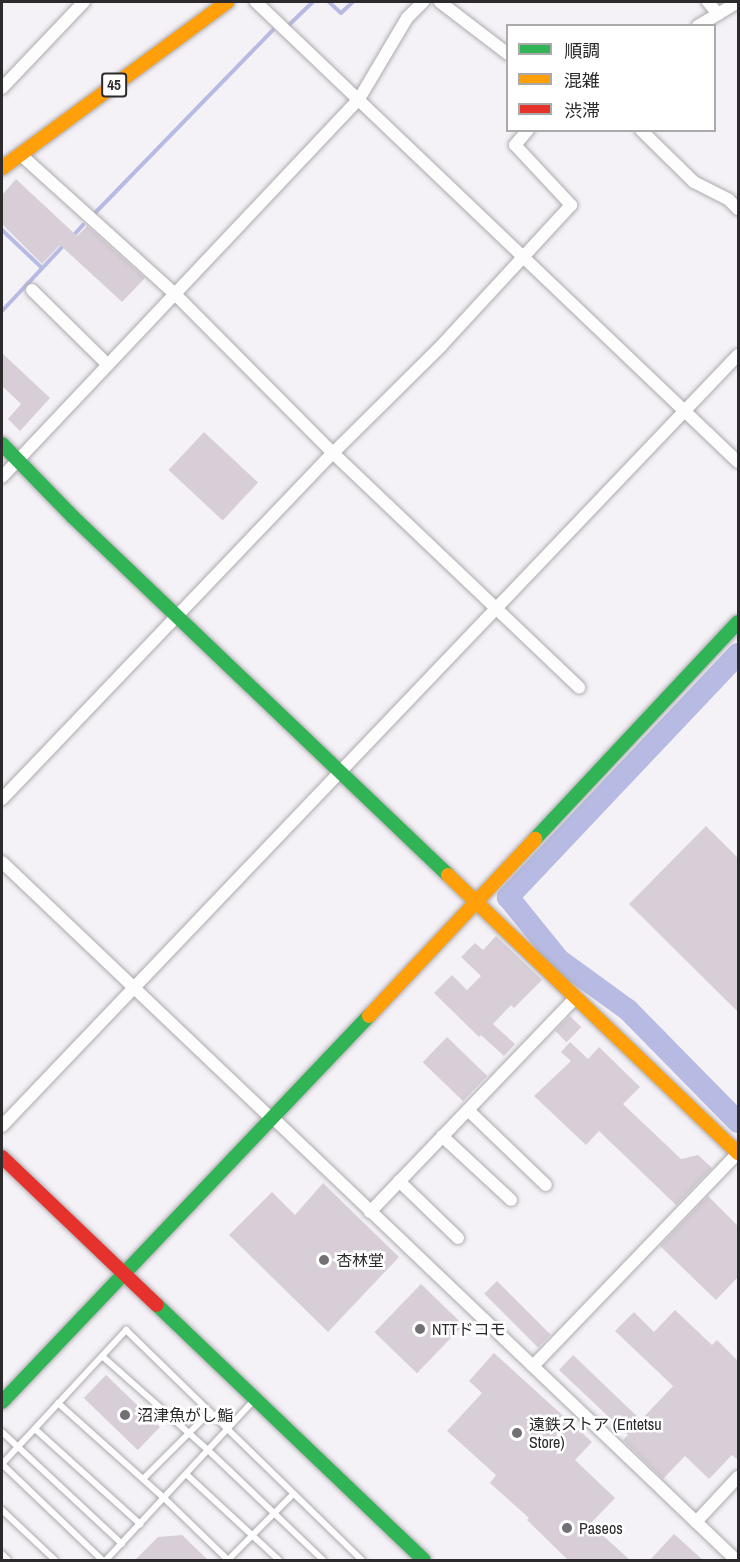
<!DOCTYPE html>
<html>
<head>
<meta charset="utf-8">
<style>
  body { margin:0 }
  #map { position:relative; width:740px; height:1562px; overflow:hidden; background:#f5f2f7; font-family:"Archivo Narrow","Noto Sans JP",sans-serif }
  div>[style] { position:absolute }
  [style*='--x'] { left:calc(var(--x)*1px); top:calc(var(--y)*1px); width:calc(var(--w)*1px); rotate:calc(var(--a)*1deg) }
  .stream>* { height:4px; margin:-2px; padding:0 2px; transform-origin:2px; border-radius:2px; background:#b7bbe3 }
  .river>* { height:22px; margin:-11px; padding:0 11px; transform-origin:11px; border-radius:11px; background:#b7bbe3 }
  .building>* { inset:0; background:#d8ced8; transform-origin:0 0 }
  .roads { filter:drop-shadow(0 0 2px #adaaae) drop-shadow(0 0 2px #adaaae) }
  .lane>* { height:6px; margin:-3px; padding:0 3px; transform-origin:3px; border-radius:3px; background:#fefdfe }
  .street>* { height:12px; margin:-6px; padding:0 6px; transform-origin:6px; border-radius:6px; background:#fefdfe }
  .fast>* { height:14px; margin:-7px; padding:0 7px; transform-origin:7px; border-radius:7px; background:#30b455 }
  .slow>* { height:14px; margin:-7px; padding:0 7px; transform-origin:7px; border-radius:7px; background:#ff9f0a }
  .jam>* { height:14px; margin:-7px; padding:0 7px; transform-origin:7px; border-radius:7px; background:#e5322d }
  .dots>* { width:16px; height:16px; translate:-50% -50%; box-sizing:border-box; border:3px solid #fff; border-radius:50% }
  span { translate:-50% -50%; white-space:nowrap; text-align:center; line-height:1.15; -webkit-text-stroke:5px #fff; paint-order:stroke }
  .shield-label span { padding:2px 4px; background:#fff; border:2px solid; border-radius:4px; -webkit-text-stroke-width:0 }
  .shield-label { font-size:15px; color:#2c2a2d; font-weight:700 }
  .poi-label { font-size:16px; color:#2c2a2d }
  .left { translate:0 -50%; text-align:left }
  .frame { position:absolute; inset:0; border:3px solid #2c2a2d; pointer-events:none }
  .legend { position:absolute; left:506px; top:24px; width:210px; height:108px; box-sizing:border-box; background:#fff; border:2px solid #abaaab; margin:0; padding:8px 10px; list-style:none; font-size:18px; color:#2c2a2d }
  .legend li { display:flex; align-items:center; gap:12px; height:30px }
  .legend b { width:30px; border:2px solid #abaaab }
</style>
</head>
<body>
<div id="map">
  <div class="stream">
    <div style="--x:329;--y:2;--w:16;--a:43"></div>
    <div style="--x:341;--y:13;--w:16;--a:-43"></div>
    <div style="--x:290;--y:24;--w:32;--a:-44"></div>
    <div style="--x:95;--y:213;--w:255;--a:-45.8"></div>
    <div style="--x:2;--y:230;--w:55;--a:43.5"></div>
    <div style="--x:73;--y:236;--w:15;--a:-48"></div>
    <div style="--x:2;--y:311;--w:92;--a:-46.8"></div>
  </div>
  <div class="river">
    <div style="--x:738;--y:654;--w:335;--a:133.4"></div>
    <div style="--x:508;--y:897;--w:81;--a:51"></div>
    <div style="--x:559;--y:960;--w:85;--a:35.9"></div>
    <div style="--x:628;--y:1010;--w:157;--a:45.5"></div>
  </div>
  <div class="building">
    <div style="clip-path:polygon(16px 179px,77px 236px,87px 226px,145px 278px,122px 302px,60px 245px,42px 264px,2px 224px,2px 195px)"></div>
    <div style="clip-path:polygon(2px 353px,50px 398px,20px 431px,8px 419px,21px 404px,2px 386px)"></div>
    <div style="left:204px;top:432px;width:74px;height:52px;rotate:43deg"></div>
    <div style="clip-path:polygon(706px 826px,738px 858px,738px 1012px,629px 904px)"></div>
    <div style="clip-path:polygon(496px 936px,542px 980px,514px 1008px,511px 1005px,493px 1024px,515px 1044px,504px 1056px,481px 1035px,479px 1037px,434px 993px,452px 975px,467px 990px,481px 976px,461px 957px,475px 943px,483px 950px)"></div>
    <div style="left:570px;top:1016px;width:16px;height:21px;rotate:45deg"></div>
    <div style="left:447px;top:1037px;width:56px;height:35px;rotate:44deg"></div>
    <div style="clip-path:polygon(570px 1042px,588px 1059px,599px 1047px,640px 1087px,623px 1104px,681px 1159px,698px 1155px,712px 1168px,676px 1205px,599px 1131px,586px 1145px,534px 1096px,571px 1061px,561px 1052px)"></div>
    <div style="clip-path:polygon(323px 1183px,399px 1257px,328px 1332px,229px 1235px,272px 1192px,295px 1215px)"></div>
    <div style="clip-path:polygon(708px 1196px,738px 1226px,738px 1277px,716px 1300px,660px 1246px)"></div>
    <div style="left:497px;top:1281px;width:76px;height:18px;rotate:45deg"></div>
    <div style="left:421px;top:1284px;width:59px;height:67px;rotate:44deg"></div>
    <div style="clip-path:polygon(675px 1310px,712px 1345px,717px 1340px,738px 1361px,738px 1460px,732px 1455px,709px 1479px,685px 1456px,663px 1479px,623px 1440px,628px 1435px,559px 1370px,573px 1355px,641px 1420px,673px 1386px,615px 1331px,634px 1312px,654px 1332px)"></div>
    <div style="clip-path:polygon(494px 1353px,592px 1442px,575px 1460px,615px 1498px,590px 1524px,630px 1560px,568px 1560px,527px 1520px,529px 1518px,490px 1483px,496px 1475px,447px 1431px,482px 1393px,469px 1381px)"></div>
    <div style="left:106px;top:1375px;width:75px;height:32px;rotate:44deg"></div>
    <div style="clip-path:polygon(674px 1534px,703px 1560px,650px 1560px)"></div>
    <div style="clip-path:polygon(182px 1535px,208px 1560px,135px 1560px,158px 1537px)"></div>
  </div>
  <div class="roads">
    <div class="lane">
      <div style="--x:102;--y:1356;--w:142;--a:41.6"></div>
      <div style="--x:208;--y:1450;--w:159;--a:43.7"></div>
      <div style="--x:58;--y:1403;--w:142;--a:41.9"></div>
      <div style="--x:164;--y:1498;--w:89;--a:44.1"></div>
      <div style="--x:35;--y:1429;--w:142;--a:42.1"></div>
      <div style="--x:2;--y:1432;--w:164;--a:43"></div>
      <div style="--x:2;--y:1464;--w:183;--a:-47.2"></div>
      <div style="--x:126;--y:1330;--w:330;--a:44.3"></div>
      <div style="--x:2;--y:1464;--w:139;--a:43.8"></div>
      <div style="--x:186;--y:1474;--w:127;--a:42.8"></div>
      <div style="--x:143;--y:1479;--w:95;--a:-45"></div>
      <div style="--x:2;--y:1510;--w:73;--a:43.3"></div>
      <div style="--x:2;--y:1554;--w:8;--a:45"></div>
      <div style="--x:106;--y:1560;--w:218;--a:-47.2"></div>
      <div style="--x:228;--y:1560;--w:93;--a:-45.4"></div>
    </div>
    <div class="street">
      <div style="--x:256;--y:2;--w:666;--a:43.66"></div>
      <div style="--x:440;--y:2;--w:86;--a:37.4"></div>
      <div style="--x:708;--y:2;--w:16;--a:50"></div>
      <div style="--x:698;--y:26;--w:47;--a:-31"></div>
      <div style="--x:2;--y:88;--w:119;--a:-46.4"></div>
      <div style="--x:641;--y:130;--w:74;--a:44.5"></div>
      <div style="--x:694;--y:182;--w:39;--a:27"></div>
      <div style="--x:729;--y:200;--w:13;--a:45"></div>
      <div style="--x:20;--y:154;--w:207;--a:42.1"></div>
      <div style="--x:174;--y:293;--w:226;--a:45.2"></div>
      <div style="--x:333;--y:453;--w:340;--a:43.6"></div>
      <div style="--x:32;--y:290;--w:105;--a:44.6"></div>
      <div style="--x:2;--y:477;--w:520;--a:-46.64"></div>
      <div style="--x:359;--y:99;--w:94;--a:-59.3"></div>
      <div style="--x:407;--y:18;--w:23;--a:-45"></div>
      <div style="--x:2;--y:799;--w:479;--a:-46.3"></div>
      <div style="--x:333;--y:453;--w:152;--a:-44.7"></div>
      <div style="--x:441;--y:346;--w:192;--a:-47.3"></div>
      <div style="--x:571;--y:205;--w:82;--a:-133"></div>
      <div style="--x:515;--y:145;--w:20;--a:-49"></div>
      <div style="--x:2;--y:862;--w:371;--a:43.6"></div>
      <div style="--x:468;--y:1110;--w:108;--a:43.9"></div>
      <div style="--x:272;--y:1117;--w:642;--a:43.67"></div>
      <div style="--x:2;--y:1126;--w:1066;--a:-46.33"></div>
      <div style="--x:442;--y:1136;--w:94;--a:42.8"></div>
      <div style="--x:399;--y:1181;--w:82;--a:44"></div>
      <div style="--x:370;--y:1212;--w:298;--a:-46.2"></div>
      <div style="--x:533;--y:1366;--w:296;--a:-46.1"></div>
      <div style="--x:696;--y:1522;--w:62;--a:-47"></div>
    </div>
    <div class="fast">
      <div style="--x:2;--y:444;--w:102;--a:45.8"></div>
      <div style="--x:73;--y:517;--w:518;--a:43.67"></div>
      <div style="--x:535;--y:839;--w:297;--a:-46.9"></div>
      <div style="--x:157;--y:1305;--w:369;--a:43.7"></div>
      <div style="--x:2;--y:1402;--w:533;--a:-46.45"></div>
    </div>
    <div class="slow">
      <div style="--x:2;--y:168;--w:280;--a:-36.4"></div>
      <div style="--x:448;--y:875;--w:402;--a:43.8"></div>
      <div style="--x:369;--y:1016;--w:243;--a:-46.8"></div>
    </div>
    <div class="jam">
      <div style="--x:2;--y:1157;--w:214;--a:43.7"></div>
    </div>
  </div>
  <div class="dots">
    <div style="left:324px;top:1260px;background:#727074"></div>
    <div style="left:420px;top:1329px;background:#727074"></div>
    <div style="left:125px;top:1415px;background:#727074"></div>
    <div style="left:517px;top:1433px;background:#727074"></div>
    <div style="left:567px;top:1528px;background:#727074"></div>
  </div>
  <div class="shield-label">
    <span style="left:114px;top:85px">45</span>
  </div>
  <div class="poi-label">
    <span class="left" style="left:336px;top:1260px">杏林堂</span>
    <span class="left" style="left:432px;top:1329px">NTTドコモ</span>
    <span class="left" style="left:137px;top:1415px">沼津魚がし鮨</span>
    <span class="left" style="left:529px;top:1433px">遠鉄ストア (Entetsu<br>Store)</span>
    <span class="left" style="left:579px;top:1528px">Paseos</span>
  </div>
  <div class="frame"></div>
  <ul class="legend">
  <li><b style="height:8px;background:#30b455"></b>順調</li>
  <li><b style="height:8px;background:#ff9f0a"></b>混雑</li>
  <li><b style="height:8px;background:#e5322d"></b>渋滞</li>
  </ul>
</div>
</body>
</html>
